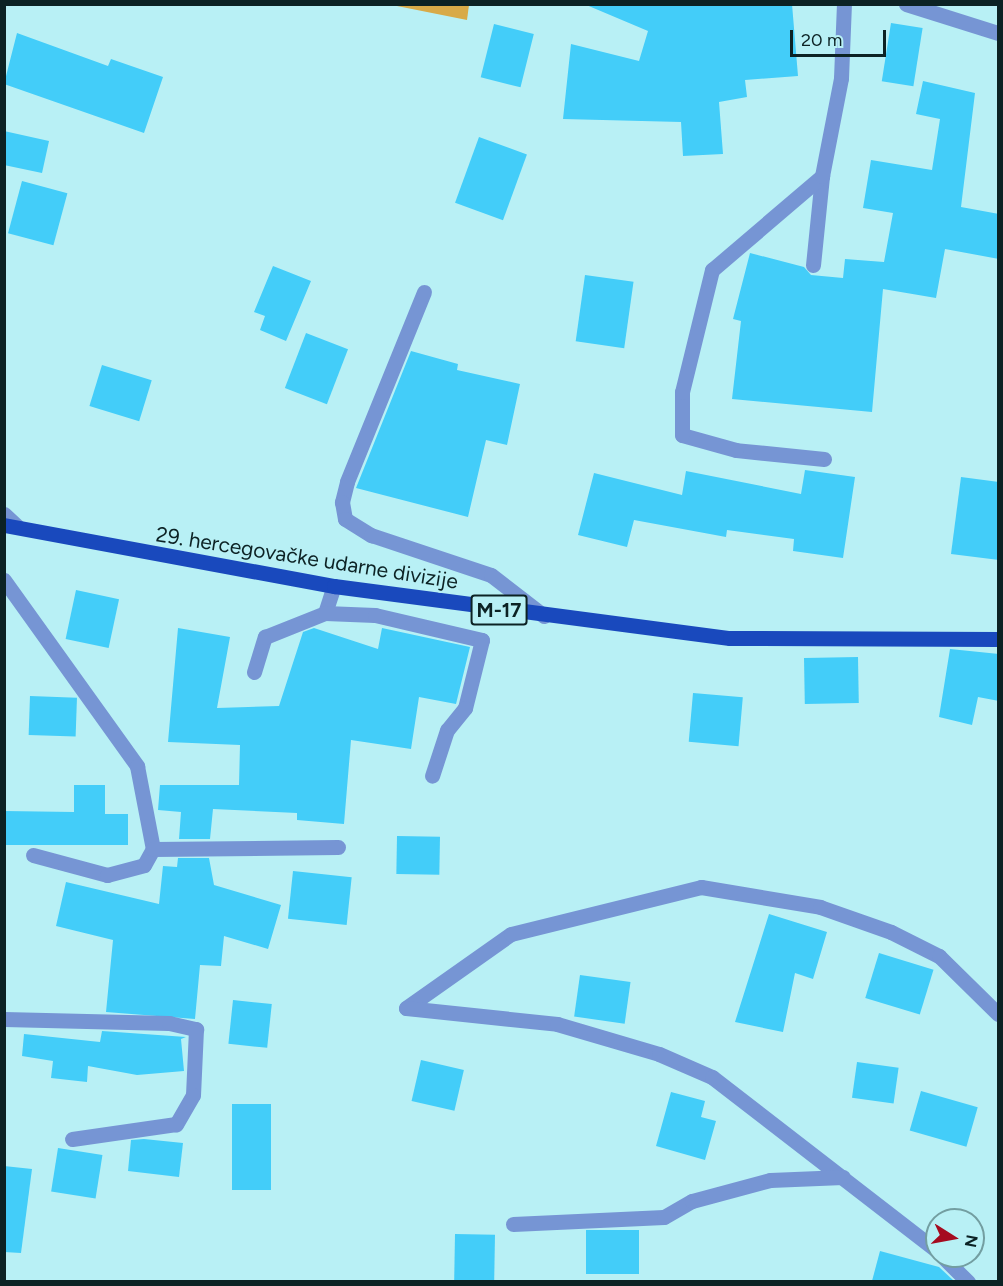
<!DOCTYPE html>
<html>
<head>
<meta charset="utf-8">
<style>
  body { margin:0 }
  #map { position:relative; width:1003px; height:1286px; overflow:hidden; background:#b8f0f5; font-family:Figtree,sans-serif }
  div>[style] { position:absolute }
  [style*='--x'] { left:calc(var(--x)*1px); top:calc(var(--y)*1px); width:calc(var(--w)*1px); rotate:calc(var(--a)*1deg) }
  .green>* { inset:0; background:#d8aa48 }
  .building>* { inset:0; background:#43cdf9; transform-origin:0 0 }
  .street>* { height:15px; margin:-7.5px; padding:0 7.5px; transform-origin:7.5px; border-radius:7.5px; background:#7695d4 }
  .primary>* { height:15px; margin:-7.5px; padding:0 7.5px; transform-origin:7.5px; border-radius:7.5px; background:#1949bd }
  span { translate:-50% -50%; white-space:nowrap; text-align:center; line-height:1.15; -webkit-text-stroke:4.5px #b8f0f5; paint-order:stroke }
  .shield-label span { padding:2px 4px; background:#b8f0f5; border:2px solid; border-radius:4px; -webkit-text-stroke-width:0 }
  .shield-label { font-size:20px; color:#0c2224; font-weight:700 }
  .street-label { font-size:21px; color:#0c2224 }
  .frame { position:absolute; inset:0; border:6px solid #0c2224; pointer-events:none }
  .north { position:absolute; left:925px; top:1208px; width:60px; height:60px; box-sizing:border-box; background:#b8f0f5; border:2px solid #739ea1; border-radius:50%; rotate:101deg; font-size:16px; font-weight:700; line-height:24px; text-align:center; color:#0c2224 }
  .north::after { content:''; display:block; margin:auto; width:21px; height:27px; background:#a50b20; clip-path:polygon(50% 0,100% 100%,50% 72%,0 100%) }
  .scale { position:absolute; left:790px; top:30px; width:96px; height:27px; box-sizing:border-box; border:3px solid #0c2224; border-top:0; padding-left:8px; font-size:18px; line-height:21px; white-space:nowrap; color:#0c2224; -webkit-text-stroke:4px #b8f0f5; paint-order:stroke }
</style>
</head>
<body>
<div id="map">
  <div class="green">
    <div style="clip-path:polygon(392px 5px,469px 4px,469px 5px,467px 20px)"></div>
  </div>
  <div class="building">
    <div style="clip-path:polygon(584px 4px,792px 4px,798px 76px,745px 80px,747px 97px,719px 102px,723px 154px,683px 156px,681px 122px,563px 119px,571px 44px,639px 61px,648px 31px)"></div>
    <div style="left:891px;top:23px;width:32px;height:59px;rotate:9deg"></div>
    <div style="left:494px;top:24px;width:41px;height:55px;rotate:14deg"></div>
    <div style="clip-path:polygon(17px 33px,108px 66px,111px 59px,163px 77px,144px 133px,4px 84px)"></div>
    <div style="clip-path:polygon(923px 81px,975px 93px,961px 207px,999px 214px,999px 259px,945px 249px,936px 298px,883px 289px,872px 412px,732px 399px,741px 321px,733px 319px,750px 253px,804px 267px,811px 275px,843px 278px,845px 259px,884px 262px,893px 213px,863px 208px,871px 160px,932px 170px,940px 119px,916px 114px)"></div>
    <div style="clip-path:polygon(4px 131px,49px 141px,42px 173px,4px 165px)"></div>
    <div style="left:479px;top:137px;width:51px;height:70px;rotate:20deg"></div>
    <div style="left:22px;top:181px;width:47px;height:54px;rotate:15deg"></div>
    <div style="clip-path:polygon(273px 266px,311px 281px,286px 341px,260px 330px,265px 316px,254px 312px)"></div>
    <div style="left:585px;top:275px;width:49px;height:67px;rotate:8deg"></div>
    <div style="left:306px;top:333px;width:45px;height:59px;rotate:21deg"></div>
    <div style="clip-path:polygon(411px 351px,458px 364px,457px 370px,520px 384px,507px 445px,486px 440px,468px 517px,356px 488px)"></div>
    <div style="left:102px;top:365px;width:52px;height:43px;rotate:17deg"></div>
    <div style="clip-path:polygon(805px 470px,855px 477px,843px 558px,793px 551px,794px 539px,727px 530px,726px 537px,634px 520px,627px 547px,578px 535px,594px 473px,682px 495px,686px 471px,801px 494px)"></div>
    <div style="clip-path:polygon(961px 477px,999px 482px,999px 560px,951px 554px)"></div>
    <div style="left:76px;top:590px;width:44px;height:50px;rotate:12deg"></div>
    <div style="clip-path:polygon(178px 628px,230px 637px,217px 708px,279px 706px,303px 632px,314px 628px,378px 649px,382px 628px,470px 647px,456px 704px,419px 697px,411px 749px,351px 740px,344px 824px,297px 820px,297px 813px,213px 809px,210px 839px,179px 839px,181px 812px,158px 810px,160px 785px,239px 785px,240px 745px,168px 742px)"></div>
    <div style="clip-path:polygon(950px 649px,999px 654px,999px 701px,978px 697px,972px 725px,939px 717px)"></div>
    <div style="left:858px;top:657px;width:46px;height:54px;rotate:89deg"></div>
    <div style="left:693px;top:693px;width:50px;height:49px;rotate:5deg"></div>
    <div style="left:30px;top:696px;width:47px;height:39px;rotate:2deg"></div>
    <div style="clip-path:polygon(74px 785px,105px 785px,105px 814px,128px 814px,128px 845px,4px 845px,4px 811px,74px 812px)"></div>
    <div style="left:397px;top:836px;width:43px;height:38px;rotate:1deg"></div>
    <div style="clip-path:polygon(178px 858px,209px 858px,214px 885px,281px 905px,268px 949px,224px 936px,221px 966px,200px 965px,195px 1019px,106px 1012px,113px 940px,56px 926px,66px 882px,159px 904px,163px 866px,177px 867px)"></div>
    <div style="left:293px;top:871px;width:59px;height:48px;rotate:6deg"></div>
    <div style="clip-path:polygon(769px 914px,827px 932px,813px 979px,795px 973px,783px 1032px,735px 1022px)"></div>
    <div style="left:879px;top:953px;width:57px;height:47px;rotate:17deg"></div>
    <div style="left:580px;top:975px;width:51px;height:42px;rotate:8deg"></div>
    <div style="left:233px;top:1000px;width:39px;height:44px;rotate:6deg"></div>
    <div style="clip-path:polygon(102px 1031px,186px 1037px,181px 1039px,184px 1071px,137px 1075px,88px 1066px,87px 1082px,51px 1078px,53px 1061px,22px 1056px,24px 1034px,100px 1042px)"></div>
    <div style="left:421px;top:1060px;width:44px;height:42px;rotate:13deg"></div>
    <div style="left:857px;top:1062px;width:42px;height:36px;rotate:8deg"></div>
    <div style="left:921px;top:1091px;width:59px;height:41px;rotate:16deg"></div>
    <div style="clip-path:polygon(671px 1092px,705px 1101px,701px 1117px,716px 1121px,705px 1160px,656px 1146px)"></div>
    <div style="left:232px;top:1104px;width:39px;height:86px"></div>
    <div style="clip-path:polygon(144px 1139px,183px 1143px,179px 1177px,128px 1171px,131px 1140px)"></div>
    <div style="left:58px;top:1148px;width:45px;height:44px;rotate:9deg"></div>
    <div style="clip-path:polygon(4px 1166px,32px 1169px,21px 1253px,4px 1252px)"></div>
    <div style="left:586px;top:1230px;width:53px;height:44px"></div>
    <div style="left:455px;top:1234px;width:40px;height:47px;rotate:1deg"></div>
    <div style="clip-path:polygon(880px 1251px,939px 1267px,954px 1281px,872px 1281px)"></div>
  </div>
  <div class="street">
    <div style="--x:906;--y:4;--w:96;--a:17.5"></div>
    <div style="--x:813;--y:265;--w:89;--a:-84.2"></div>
    <div style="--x:424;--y:292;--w:205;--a:112.1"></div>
    <div style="--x:347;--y:482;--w:21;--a:104"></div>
    <div style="--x:342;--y:502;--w:17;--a:80"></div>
    <div style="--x:345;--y:519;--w:31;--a:32"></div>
    <div style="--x:371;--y:535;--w:126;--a:18.4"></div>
    <div style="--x:491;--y:575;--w:67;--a:37.7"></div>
    <div style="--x:824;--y:459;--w:88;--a:-174.2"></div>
    <div style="--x:736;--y:450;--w:56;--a:-164.5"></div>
    <div style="--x:682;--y:435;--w:43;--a:-90"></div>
    <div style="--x:682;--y:392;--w:126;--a:-76.2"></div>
    <div style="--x:712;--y:270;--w:145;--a:-40.5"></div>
    <div style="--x:822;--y:176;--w:100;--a:-79"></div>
    <div style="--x:841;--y:78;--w:74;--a:-87.7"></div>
    <div style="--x:4;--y:514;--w:18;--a:43"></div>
    <div style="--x:4;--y:580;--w:229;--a:54.4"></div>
    <div style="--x:137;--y:766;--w:85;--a:79.1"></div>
    <div style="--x:325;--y:613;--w:28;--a:-72"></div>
    <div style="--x:254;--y:672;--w:37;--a:-73"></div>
    <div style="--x:265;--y:637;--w:65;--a:-21.8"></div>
    <div style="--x:325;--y:613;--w:50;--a:2.3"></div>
    <div style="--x:375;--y:615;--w:110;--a:13.2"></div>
    <div style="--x:482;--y:640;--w:70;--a:104"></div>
    <div style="--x:465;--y:708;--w:28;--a:129"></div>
    <div style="--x:447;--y:730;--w:48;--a:108.1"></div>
    <div style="--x:33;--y:855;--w:77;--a:15.1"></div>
    <div style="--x:107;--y:875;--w:38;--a:-15"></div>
    <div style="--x:144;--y:865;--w:18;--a:-61"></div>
    <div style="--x:153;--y:849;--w:185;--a:-0.6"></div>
    <div style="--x:406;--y:1008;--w:128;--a:-35.2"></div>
    <div style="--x:511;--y:934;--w:196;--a:-13.9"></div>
    <div style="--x:701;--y:887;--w:121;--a:9.5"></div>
    <div style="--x:820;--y:907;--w:75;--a:19.4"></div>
    <div style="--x:891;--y:932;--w:54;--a:26.6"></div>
    <div style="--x:939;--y:956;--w:83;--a:44.5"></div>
    <div style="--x:406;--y:1008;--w:152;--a:6"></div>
    <div style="--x:557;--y:1024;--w:106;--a:16.4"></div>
    <div style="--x:659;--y:1054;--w:58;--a:23.5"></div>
    <div style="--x:712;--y:1077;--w:284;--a:37.7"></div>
    <div style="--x:4;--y:1019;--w:165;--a:1.4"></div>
    <div style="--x:169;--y:1023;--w:28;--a:13"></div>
    <div style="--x:196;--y:1029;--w:66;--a:92.6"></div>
    <div style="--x:193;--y:1095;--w:34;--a:120"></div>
    <div style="--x:176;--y:1124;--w:105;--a:171.8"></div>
    <div style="--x:513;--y:1224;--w:151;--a:-2.7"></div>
    <div style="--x:664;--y:1217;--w:32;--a:-30"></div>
    <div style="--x:692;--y:1201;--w:81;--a:-15.1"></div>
    <div style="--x:770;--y:1180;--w:73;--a:-2.4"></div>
    <div style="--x:942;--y:1256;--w:37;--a:45"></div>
  </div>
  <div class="primary">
    <div style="--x:4;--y:525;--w:336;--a:10.5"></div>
    <div style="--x:334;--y:586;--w:399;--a:7.5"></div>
    <div style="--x:730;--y:638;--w:268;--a:0.2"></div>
  </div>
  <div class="shield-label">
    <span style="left:499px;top:610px">M-17</span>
  </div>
  <div class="street-label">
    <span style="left:307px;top:558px;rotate:9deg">29. hercegovačke udarne divizije</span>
  </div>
  <div class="frame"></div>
  <div class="north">N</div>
  <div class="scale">20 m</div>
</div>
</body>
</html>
